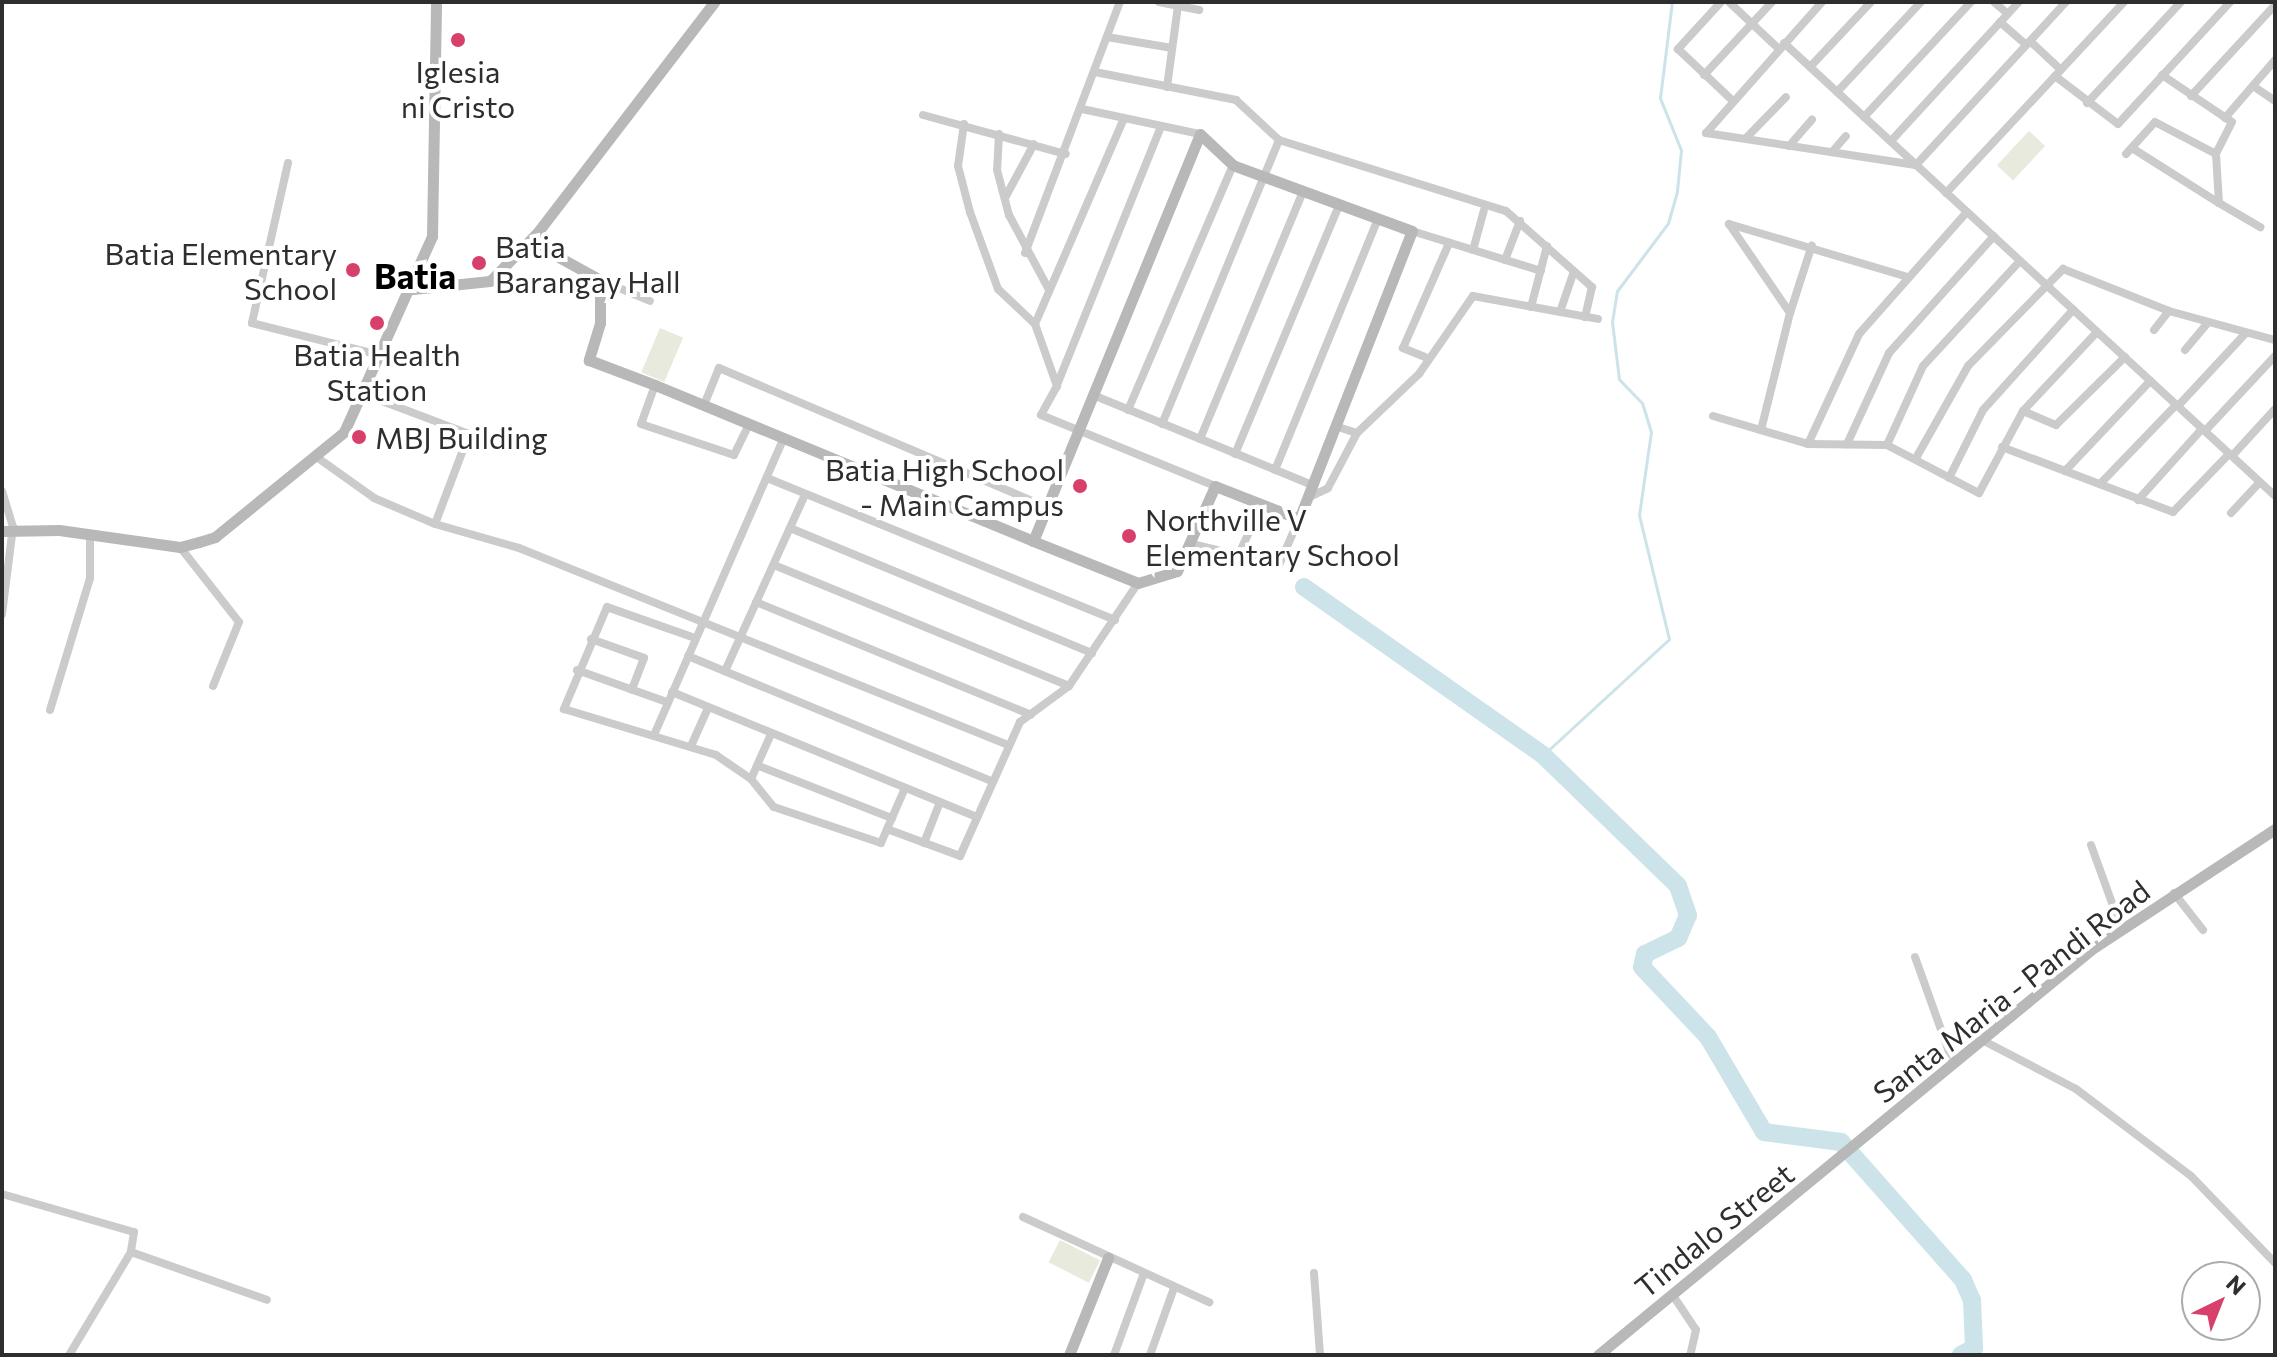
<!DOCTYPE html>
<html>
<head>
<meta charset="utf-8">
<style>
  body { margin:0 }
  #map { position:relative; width:2277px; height:1357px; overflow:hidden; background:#fff; font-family:Commissioner,sans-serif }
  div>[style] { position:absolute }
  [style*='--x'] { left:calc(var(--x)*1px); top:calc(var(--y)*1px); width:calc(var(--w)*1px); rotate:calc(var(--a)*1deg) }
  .green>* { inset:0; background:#e7eadd; transform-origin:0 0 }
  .stream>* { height:3px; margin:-1.5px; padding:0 1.5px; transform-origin:1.5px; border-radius:1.5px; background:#cbe3e9 }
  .river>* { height:18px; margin:-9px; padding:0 9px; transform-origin:9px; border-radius:9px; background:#cbe3e9 }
  .street>* { height:8px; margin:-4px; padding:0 4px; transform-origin:4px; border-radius:4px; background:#cbcbcb }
  .secondary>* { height:11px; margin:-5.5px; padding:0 5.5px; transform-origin:5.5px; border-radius:5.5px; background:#b8b8b8 }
  .dots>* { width:22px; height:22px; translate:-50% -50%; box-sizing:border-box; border:4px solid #fff; border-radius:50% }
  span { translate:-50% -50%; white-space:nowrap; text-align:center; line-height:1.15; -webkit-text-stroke:8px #fff; paint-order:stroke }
  .poi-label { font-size:30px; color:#2e2e2e }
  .left { translate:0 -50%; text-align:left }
  .right { translate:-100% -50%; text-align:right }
  .street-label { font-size:30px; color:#2e2e2e }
  .quarter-label { font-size:34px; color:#000; font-weight:700 }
  .frame { position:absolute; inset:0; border:4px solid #2e2e2e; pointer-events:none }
  .north { position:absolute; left:2181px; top:1261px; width:80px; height:80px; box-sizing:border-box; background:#fff; border:2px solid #ababab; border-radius:50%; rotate:43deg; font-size:22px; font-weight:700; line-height:32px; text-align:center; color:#2e2e2e }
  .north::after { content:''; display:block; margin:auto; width:28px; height:36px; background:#d6406b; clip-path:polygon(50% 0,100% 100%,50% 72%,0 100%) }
</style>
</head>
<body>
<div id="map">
  <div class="green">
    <div style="left:2029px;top:131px;width:22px;height:47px;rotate:43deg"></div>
    <div style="left:660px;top:328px;width:25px;height:48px;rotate:23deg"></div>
    <div style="left:1060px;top:1240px;width:45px;height:25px;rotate:27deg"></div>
  </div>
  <div class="stream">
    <div style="--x:1543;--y:755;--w:171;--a:-42.6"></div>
    <div style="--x:1669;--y:639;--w:128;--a:-103.6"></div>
    <div style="--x:1639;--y:515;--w:84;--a:-81.8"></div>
    <div style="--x:1651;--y:432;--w:30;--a:-107"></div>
    <div style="--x:1642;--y:403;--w:33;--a:-134"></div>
    <div style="--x:1619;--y:379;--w:57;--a:-97"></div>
    <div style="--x:1612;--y:322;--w:31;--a:-81"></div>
    <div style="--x:1617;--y:291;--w:85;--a:-53.1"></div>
    <div style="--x:1668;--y:223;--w:33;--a:-74"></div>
    <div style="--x:1677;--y:191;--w:41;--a:-84.4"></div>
    <div style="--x:1681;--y:150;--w:56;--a:-112"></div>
    <div style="--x:1660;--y:98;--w:97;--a:-82.9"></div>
  </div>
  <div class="river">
    <div style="--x:1304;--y:587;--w:292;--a:35.1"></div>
    <div style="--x:1543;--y:755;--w:188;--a:44.1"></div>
    <div style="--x:1678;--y:886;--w:31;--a:71"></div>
    <div style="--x:1688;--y:915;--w:25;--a:113"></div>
    <div style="--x:1678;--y:938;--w:37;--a:154"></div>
    <div style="--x:1645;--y:954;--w:13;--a:103"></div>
    <div style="--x:1642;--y:967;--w:96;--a:46.7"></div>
    <div style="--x:1708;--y:1037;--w:110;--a:59.5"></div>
    <div style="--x:1764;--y:1132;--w:78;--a:7.4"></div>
    <div style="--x:1841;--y:1142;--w:184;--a:48.5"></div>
    <div style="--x:1963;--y:1280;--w:22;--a:66"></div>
    <div style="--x:1972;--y:1300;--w:48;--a:87.6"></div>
    <div style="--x:1974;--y:1348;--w:15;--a:152"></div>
  </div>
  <div class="street">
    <div style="--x:1159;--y:2;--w:41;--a:11.3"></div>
    <div style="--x:1721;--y:2;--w:64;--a:132.5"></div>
    <div style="--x:1678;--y:49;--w:74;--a:43.4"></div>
    <div style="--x:1729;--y:2;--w:69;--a:43.2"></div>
    <div style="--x:1822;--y:2;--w:175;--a:131.5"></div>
    <div style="--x:1706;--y:133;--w:212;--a:8.7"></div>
    <div style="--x:1916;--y:165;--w:222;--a:-47.4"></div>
    <div style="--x:1994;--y:2;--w:18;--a:41"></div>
    <div style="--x:2000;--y:22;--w:35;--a:41"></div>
    <div style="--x:1107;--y:37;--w:66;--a:9.6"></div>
    <div style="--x:2030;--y:41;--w:42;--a:43.1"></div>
    <div style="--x:1784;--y:43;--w:668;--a:42.69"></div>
    <div style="--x:1810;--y:67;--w:89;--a:-46.8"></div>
    <div style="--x:1095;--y:72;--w:144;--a:11.2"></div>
    <div style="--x:1236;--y:100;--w:59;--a:42.9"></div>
    <div style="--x:1279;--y:140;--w:238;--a:17.4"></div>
    <div style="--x:1506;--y:211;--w:115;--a:41.5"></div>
    <div style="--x:1592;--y:287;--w:31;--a:103"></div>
    <div style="--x:1704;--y:75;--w:100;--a:-47"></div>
    <div style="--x:2162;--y:75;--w:84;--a:33.9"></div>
    <div style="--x:2232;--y:122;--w:36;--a:117"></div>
    <div style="--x:2216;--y:154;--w:49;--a:86.5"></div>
    <div style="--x:2219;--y:203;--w:48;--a:30.3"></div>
    <div style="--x:2055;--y:76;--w:79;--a:37.3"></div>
    <div style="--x:2118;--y:124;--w:166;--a:-47.4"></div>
    <div style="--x:2253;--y:86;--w:27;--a:34"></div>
    <div style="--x:1167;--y:87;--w:82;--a:-82.3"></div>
    <div style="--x:1837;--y:92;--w:123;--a:-47"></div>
    <div style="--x:2191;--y:96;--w:124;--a:-47.3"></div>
    <div style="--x:2087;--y:103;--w:138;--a:-47.1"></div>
    <div style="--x:1082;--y:109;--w:121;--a:12"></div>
    <div style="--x:923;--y:115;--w:148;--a:15.3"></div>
    <div style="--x:1864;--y:117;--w:157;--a:-47.1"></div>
    <div style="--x:2225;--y:118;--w:77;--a:-49.2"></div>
    <div style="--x:964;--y:124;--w:42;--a:98.1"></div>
    <div style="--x:958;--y:166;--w:48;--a:75.4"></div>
    <div style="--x:970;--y:212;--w:82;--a:70"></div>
    <div style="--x:998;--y:289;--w:51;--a:43.4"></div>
    <div style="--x:1035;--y:324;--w:66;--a:70.5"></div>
    <div style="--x:1057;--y:386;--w:33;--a:119"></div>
    <div style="--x:1041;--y:415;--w:188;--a:22.2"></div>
    <div style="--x:999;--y:134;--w:36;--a:93"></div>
    <div style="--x:997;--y:170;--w:47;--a:75.1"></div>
    <div style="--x:1009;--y:215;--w:85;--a:61.9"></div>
    <div style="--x:1746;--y:138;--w:57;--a:-45.7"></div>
    <div style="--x:1891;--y:141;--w:189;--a:-47.4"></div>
    <div style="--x:1789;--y:146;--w:35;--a:-49"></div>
    <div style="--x:2132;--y:148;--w:103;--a:32.3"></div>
    <div style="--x:1832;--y:152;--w:21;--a:-49"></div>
    <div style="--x:2126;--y:154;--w:43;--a:-47.8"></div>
    <div style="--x:2155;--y:122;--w:69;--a:27.7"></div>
    <div style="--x:288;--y:163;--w:164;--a:102.7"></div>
    <div style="--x:252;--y:323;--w:131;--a:14.1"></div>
    <div style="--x:1946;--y:193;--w:261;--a:-47"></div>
    <div style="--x:1005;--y:198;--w:61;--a:-61.8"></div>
    <div style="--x:1412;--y:231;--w:135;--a:17.2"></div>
    <div style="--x:1473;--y:250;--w:41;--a:-74.6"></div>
    <div style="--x:1025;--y:253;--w:268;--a:-69.3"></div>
    <div style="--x:1505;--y:260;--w:42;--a:-69"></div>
    <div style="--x:600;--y:280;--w:54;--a:22.8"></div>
    <div style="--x:1531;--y:307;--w:63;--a:-75.3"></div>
    <div style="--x:1560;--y:312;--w:43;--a:-71.1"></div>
    <div style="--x:1790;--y:313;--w:71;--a:-72.1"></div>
    <div style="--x:1035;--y:324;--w:224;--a:-66.6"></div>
    <div style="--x:2154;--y:330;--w:24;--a:-52"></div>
    <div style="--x:2185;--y:350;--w:35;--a:-50"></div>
    <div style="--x:1425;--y:357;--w:24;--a:-158"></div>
    <div style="--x:1403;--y:348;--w:115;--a:-66.3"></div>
    <div style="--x:655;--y:385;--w:41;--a:109.7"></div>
    <div style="--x:641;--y:424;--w:98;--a:18.4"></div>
    <div style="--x:734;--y:455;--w:34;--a:-64"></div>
    <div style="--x:1057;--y:385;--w:279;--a:-68.1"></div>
    <div style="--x:366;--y:395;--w:110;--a:20.7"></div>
    <div style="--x:469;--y:434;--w:96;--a:110.7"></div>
    <div style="--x:1093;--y:395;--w:237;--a:22.3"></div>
    <div style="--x:704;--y:405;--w:40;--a:-68"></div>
    <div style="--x:719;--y:368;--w:355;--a:23"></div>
    <div style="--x:2178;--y:406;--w:98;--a:-47.1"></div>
    <div style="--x:1128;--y:410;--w:267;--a:-66.8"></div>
    <div style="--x:2023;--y:411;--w:36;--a:23"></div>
    <div style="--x:2056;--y:425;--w:97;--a:-44.6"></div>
    <div style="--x:1713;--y:416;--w:99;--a:16.4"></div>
    <div style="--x:1808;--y:444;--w:79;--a:0.7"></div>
    <div style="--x:1887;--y:445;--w:104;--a:27.6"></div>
    <div style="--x:1979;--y:493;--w:93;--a:-61.8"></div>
    <div style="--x:2023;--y:411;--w:108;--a:-46.9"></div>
    <div style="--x:1162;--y:424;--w:307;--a:-67.6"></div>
    <div style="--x:1335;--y:426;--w:23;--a:18"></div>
    <div style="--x:1761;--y:430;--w:121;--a:-76.1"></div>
    <div style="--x:1790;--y:313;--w:108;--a:-124.4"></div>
    <div style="--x:1729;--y:224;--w:183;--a:16.5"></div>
    <div style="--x:2205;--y:431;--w:103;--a:-47"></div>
    <div style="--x:1200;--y:439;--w:269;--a:-67.4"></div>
    <div style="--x:1808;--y:444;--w:121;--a:-65.1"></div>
    <div style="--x:1859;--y:334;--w:163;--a:-48.5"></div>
    <div style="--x:1847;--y:444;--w:100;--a:-65.2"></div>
    <div style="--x:1889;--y:353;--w:157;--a:-48.1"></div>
    <div style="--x:1887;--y:445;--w:87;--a:-65.5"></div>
    <div style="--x:1923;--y:366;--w:143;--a:-47.3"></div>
    <div style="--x:2002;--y:447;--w:183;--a:20.8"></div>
    <div style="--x:2173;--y:512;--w:81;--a:-46"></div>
    <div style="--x:1235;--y:454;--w:270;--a:-67.3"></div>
    <div style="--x:2232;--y:456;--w:64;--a:-47.5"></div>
    <div style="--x:318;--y:458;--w:69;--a:35.5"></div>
    <div style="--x:374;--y:498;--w:66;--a:23.1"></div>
    <div style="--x:435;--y:524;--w:87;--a:15.9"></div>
    <div style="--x:519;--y:548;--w:527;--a:21.94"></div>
    <div style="--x:1916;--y:458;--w:106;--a:-60.5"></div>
    <div style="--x:1968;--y:366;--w:136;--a:-45.6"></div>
    <div style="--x:2063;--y:269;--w:114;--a:21.6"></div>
    <div style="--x:2169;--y:311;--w:110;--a:15.3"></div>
    <div style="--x:1275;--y:470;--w:271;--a:-67.7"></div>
    <div style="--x:2065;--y:471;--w:124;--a:-46.6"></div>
    <div style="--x:767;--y:478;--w:376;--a:22.2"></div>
    <div style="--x:1949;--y:478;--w:76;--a:-63.4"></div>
    <div style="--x:1983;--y:410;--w:135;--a:-48"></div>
    <div style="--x:2100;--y:484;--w:110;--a:-46.1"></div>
    <div style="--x:2;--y:491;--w:38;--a:73"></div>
    <div style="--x:13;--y:527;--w:88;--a:97.2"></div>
    <div style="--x:1307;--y:498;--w:23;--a:-25"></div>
    <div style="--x:1328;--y:488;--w:62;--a:-62.2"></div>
    <div style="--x:1357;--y:433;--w:86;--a:-43.6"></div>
    <div style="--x:1419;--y:374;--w:95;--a:-55.3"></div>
    <div style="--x:1473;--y:296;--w:127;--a:10.4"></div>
    <div style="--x:2138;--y:500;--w:96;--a:-48"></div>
    <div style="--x:2231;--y:513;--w:42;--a:-46.9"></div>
    <div style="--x:790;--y:528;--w:327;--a:22.5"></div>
    <div style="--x:1192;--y:544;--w:89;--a:13.6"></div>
    <div style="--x:1279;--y:565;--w:50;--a:-66.5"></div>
    <div style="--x:180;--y:547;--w:95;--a:51.8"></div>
    <div style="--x:239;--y:622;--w:69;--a:112.1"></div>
    <div style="--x:1238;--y:556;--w:57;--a:-65.2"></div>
    <div style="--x:774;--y:565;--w:319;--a:22.3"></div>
    <div style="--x:756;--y:602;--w:297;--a:22.3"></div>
    <div style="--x:695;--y:638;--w:93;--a:-160.6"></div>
    <div style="--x:607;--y:607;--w:111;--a:112.9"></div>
    <div style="--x:564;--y:709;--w:159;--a:16.8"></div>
    <div style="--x:716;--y:755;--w:42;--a:34.4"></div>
    <div style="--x:591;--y:639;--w:56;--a:19.7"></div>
    <div style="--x:644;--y:658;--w:34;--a:111"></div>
    <div style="--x:688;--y:656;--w:329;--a:22.4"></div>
    <div style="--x:577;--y:670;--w:96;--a:19.6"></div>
    <div style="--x:725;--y:671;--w:193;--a:-65.6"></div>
    <div style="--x:672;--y:692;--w:330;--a:22.3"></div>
    <div style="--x:50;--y:710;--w:138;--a:-73.1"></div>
    <div style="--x:90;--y:578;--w:44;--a:-90"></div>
    <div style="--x:771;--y:734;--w:49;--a:114"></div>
    <div style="--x:751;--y:779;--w:36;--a:51"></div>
    <div style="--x:774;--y:807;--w:113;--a:18.6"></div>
    <div style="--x:881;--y:843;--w:60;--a:-66.4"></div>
    <div style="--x:654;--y:735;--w:324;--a:-66.4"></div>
    <div style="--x:691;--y:746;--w:42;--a:-65.9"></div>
    <div style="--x:759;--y:766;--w:143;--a:21.4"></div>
    <div style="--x:887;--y:829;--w:78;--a:20.3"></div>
    <div style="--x:960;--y:856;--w:147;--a:-65.9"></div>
    <div style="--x:1020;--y:722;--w:61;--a:-36.3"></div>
    <div style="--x:1069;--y:686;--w:124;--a:-56.2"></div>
    <div style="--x:924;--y:843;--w:44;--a:-68.7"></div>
    <div style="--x:2091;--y:845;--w:88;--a:70.1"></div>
    <div style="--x:2174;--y:893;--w:47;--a:51.9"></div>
    <div style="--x:1915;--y:957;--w:113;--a:70.3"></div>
    <div style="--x:1982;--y:1040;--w:106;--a:27.5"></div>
    <div style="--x:2076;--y:1089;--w:144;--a:37.1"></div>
    <div style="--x:2191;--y:1176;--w:121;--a:46"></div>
    <div style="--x:2;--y:1194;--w:137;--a:16.1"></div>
    <div style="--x:134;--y:1232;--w:20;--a:99"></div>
    <div style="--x:131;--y:1252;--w:120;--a:121"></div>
    <div style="--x:1023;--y:1217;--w:205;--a:24.6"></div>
    <div style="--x:131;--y:1252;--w:144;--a:19.4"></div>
    <div style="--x:1314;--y:1273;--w:82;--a:85.8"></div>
    <div style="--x:1672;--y:1294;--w:43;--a:56.3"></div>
    <div style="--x:1696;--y:1330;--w:26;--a:103"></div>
    <div style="--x:1114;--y:1355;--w:87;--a:-69.9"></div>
    <div style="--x:1150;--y:1355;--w:71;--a:-70.3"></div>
  </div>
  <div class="secondary">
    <div style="--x:530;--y:241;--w:80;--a:29.1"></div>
    <div style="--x:600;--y:280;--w:43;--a:90"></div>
    <div style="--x:600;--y:323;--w:39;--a:107"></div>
    <div style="--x:589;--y:360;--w:71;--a:20.7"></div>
    <div style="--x:655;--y:385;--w:409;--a:22.4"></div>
    <div style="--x:1033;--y:541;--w:113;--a:21.8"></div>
    <div style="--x:1138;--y:583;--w:41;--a:-17.1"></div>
    <div style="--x:1177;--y:571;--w:93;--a:-65.9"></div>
    <div style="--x:1215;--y:486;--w:90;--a:21.4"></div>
    <div style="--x:1299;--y:519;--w:309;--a:-68.6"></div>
    <div style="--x:1412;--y:231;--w:191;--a:-159.8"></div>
    <div style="--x:1233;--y:165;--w:45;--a:-136.8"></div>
    <div style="--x:1200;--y:134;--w:440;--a:112.3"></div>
    <div style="--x:413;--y:289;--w:77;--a:-5.9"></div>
    <div style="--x:490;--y:281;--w:67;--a:-45.6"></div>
    <div style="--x:537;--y:233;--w:291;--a:-52.5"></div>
    <div style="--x:2;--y:531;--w:57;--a:-1"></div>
    <div style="--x:59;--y:530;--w:122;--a:8"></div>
    <div style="--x:180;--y:547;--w:20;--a:-15"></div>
    <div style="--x:199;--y:542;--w:17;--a:-17"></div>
    <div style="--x:215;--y:537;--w:166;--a:-39.1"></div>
    <div style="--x:344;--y:432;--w:215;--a:-65.8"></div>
    <div style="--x:432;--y:236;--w:234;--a:-89"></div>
    <div style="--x:1069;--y:1355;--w:105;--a:-68.1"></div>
    <div style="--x:1598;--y:1355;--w:639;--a:-39.42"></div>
    <div style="--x:2092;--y:949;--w:219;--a:-33.3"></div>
  </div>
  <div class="dots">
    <div style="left:458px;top:40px;background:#d6406b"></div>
    <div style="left:479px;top:263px;background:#d6406b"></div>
    <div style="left:353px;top:270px;background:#d6406b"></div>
    <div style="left:377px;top:323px;background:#d6406b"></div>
    <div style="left:359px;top:437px;background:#d6406b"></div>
    <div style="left:1080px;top:486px;background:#d6406b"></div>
    <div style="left:1129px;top:536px;background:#d6406b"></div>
  </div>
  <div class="poi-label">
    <span style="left:458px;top:88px">Iglesia<br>ni Cristo</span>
    <span class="left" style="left:495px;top:263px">Batia<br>Barangay Hall</span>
    <span class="right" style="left:337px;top:270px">Batia Elementary<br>School</span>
    <span style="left:377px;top:371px">Batia Health<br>Station</span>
    <span class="left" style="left:375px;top:437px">MBJ Building</span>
    <span class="right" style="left:1064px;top:486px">Batia High School<br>- Main Campus</span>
    <span class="left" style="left:1145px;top:536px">Northville V<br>Elementary School</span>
  </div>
  <div class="street-label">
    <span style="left:2011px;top:991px;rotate:-38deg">Santa Maria - Pandi Road</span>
    <span style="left:1714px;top:1230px;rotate:-39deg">Tindalo Street</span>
  </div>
  <div class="quarter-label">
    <span style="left:415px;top:276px">Batia</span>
  </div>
  <div class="frame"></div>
  <div class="north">N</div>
</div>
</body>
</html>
